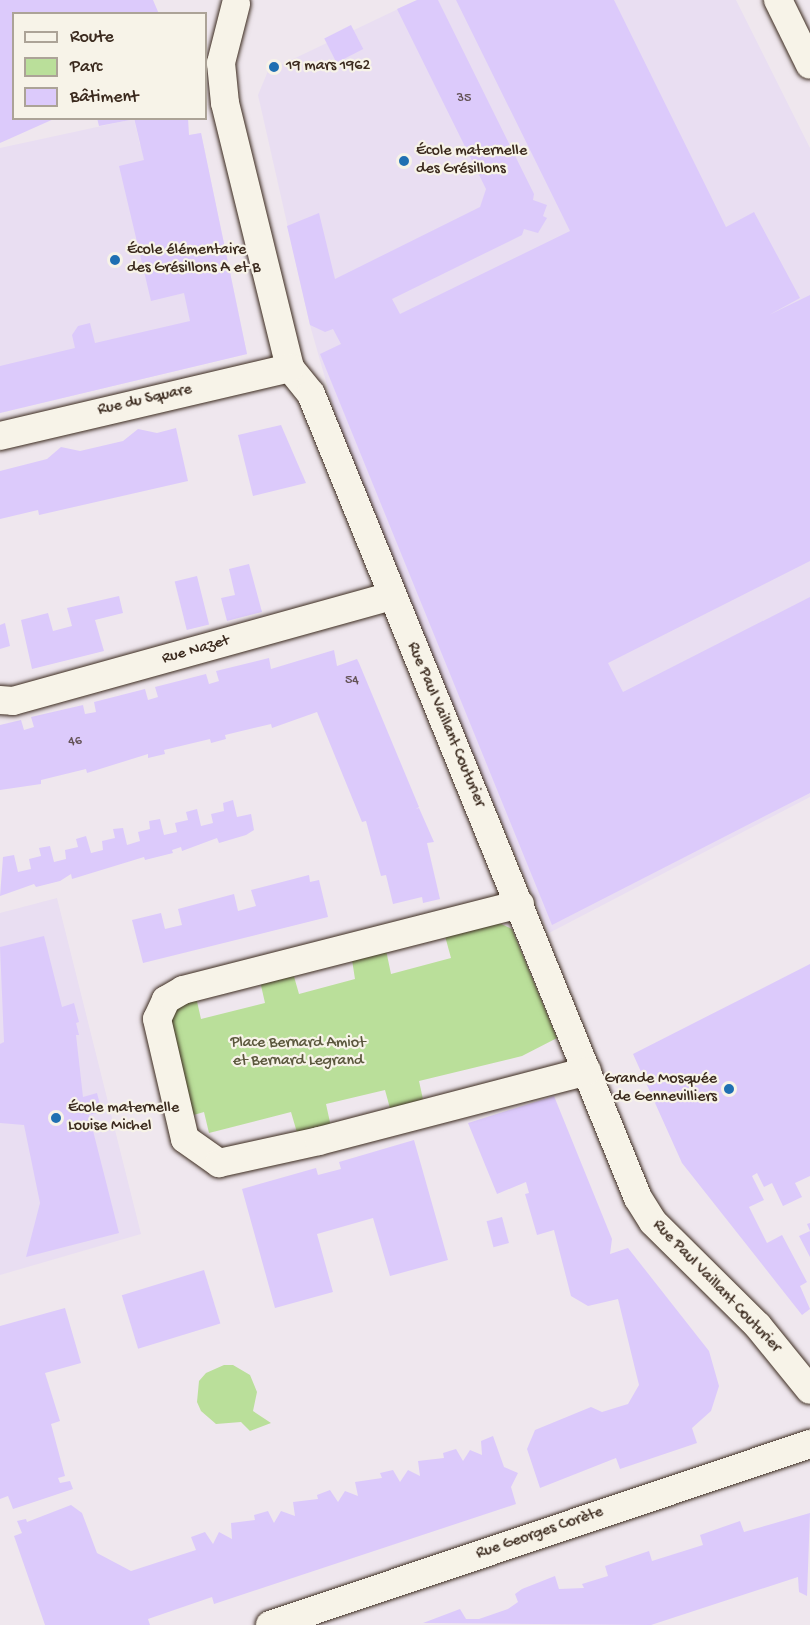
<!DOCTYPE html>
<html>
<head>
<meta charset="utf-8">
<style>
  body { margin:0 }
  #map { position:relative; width:810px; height:1625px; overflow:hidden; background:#efe7ee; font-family:"Gochi Hand",sans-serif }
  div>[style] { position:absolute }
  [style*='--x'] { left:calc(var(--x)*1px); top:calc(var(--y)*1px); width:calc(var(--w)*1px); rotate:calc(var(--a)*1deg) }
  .built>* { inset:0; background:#e9def2 }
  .green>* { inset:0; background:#badf9a }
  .building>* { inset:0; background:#dccafb; transform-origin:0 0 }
  .roads { filter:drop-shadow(0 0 2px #3b2a1e) drop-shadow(0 0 2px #3b2a1e) }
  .minor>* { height:28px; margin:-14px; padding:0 14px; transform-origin:14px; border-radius:14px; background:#f7f3e8 }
  .dots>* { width:16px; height:16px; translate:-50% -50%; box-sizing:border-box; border:3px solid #f7f3e8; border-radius:50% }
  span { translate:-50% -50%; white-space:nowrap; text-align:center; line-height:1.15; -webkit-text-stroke:4.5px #f7f3e8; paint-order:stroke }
  .number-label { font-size:14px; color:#635255 }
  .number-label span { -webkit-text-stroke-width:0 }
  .poi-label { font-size:16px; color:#3b2a1e }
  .left { translate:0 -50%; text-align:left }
  .right { translate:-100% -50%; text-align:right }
  .street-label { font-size:16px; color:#3b2a1e }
  .park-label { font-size:16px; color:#5b573d }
  .legend { position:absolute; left:12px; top:12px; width:195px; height:108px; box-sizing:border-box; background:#f7f3e8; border:2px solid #aca397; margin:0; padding:8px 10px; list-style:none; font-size:18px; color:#3b2a1e }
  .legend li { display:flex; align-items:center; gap:12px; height:30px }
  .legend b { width:30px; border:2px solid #aca397 }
</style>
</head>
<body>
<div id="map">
  <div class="built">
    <div style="clip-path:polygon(417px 0,736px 0,810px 148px,810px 797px,549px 933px,350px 466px,310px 325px,258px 95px,268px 71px)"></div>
    <div style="clip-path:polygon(134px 119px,140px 145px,201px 133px,247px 354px,0 413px,0 148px)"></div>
    <div style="clip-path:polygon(57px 898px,141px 1234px,0 1275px,0 913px)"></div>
  </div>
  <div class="green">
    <div style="clip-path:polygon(499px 923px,512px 929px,557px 1038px,522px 1056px,419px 1081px,424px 1104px,391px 1112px,385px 1090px,326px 1104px,331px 1127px,298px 1136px,291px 1112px,209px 1133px,204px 1112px,190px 1116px,166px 1026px,180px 1004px,196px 997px,201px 1019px,265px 1003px,260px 981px,293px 973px,299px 994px,355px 979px,352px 960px,386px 950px,391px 974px,451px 958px,445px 936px)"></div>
    <div style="clip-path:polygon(224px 1365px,233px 1365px,250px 1375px,257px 1392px,253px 1411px,271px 1423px,250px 1431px,241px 1422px,216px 1424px,201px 1411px,197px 1402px,199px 1381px,206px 1373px)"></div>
  </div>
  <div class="building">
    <div style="clip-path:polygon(0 0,153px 0,159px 14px,14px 14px,14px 118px,56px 118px,0 143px)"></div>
    <div style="clip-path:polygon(417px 0,438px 0,534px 194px,533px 200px,547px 205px,543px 216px,547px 218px,538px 233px,524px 229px,522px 235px,392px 299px,400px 314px,570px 231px,456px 0,614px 0,726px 227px,754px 212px,800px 298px,769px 315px,810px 295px,810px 561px,608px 663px,623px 692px,810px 597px,810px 793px,552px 925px,320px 354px,341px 344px,333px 329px,325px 332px,310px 325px,287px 226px,319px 213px,335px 279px,480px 207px,486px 189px,397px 9px)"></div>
    <div style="left:351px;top:25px;width:27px;height:30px;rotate:63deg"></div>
    <div style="clip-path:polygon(97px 118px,130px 118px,130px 120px,99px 126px)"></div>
    <div style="clip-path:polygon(134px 118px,188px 118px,189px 135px,201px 133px,247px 354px,0 413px,0 366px,75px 348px,72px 335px,78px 326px,90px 323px,95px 343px,190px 321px,184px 293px,151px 301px,119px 166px,144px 160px)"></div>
    <div style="clip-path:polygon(281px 425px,306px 483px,253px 496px,238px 435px)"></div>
    <div style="clip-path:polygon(176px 428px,188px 481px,39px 515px,38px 510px,0 519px,0 471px,47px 459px,61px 447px,80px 451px,123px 441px,138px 429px,157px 433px)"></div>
    <div style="clip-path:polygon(249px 564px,262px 612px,227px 621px,221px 598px,235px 595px,229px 569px)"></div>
    <div style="left:197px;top:576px;width:50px;height:23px;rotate:76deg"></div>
    <div style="clip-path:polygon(119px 596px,123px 613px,95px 620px,104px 651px,32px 669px,21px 620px,48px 613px,53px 631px,72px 626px,67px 608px)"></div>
    <div style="clip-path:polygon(5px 623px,10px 646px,0 649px,0 625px)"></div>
    <div style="clip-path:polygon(334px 650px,337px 666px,357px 659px,359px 663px,419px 807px,416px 809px,419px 808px,434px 842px,427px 843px,440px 899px,423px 903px,422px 897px,393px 904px,386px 875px,381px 876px,366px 821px,362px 822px,317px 712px,272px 728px,271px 724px,225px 735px,226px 739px,211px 743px,210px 739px,164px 750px,165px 754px,148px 758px,148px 754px,87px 773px,86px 769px,41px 780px,41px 784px,0 790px,0 725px,21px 720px,24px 730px,34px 727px,31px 717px,83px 705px,85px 714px,96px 712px,94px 702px,145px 689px,148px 700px,158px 697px,155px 687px,206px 674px,209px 684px,219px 681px,216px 671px,269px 658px,271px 669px)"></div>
    <div style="clip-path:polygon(233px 800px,237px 817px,251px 814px,254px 830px,246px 835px,219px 843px,217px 838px,182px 851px,181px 847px,172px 850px,173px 853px,145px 860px,144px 857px,72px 879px,71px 874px,60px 881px,36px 887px,34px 884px,0 896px,3px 857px,14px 855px,18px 872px,31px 869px,29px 859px,41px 856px,39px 848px,50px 846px,54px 862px,66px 859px,65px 850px,78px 847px,76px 839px,86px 836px,91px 853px,103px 850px,102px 841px,115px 838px,113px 829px,123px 828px,127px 845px,140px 841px,138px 832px,150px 829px,149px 821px,160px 819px,164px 835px,177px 832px,175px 823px,188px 820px,186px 812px,197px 809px,201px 826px,213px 823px,211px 814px,224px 811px,223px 803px)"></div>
    <div style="clip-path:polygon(309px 875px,310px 882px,319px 880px,328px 917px,143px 963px,132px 920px,161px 913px,165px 929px,182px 925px,178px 909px,234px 894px,238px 911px,256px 906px,251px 890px)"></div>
    <div style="clip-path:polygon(44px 936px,62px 1007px,74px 1003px,79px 1022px,76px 1023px,79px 1035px,76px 1035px,83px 1097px,97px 1093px,102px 1112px,89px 1115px,119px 1233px,26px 1257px,40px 1203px,24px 1125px,0 1123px,0 1044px,4px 1042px,0 947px)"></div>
    <div style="clip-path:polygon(810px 964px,810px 1176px,795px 1183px,802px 1197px,783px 1206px,772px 1183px,764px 1187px,757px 1173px,752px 1176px,764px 1200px,749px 1207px,767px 1243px,782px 1235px,807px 1282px,800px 1286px,810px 1309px,802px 1315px,682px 1163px,633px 1054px)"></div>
    <div style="clip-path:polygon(554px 1096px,612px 1239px,610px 1254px,628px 1248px,709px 1351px,719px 1386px,711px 1411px,692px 1428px,697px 1443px,620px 1469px,616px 1458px,540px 1488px,527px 1449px,535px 1430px,591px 1407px,602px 1412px,628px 1404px,639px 1385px,618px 1299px,588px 1306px,571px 1296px,554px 1230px,537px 1235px,525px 1194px,529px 1193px,526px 1182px,497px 1194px,468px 1123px)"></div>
    <div style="clip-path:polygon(414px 1140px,448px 1260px,390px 1276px,373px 1218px,317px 1234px,333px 1292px,275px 1308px,242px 1189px,316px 1168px,318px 1175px,341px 1169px,339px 1162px)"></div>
    <div style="left:502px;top:1217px;width:27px;height:16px;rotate:75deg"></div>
    <div style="clip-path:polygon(810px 1223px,810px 1257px,799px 1236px,810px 1231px,807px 1224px)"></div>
    <div style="left:204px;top:1270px;width:56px;height:86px;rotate:73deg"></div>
    <div style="clip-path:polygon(65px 1308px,81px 1363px,45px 1373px,60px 1421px,51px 1424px,65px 1476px,58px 1478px,60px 1483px,70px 1481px,73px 1489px,13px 1509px,8px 1496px,0 1499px,0 1326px)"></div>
    <div style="clip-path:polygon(493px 1436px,504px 1467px,518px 1473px,511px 1487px,516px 1504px,214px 1604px,212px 1597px,148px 1619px,150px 1625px,45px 1625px,14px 1536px,22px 1533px,17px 1521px,26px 1519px,27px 1522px,71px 1505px,82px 1513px,97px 1553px,131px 1571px,196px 1550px,191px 1537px,205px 1532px,213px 1544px,219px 1532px,232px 1539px,231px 1523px,255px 1520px,254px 1515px,268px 1511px,274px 1523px,281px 1511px,295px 1516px,293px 1502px,318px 1499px,317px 1495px,330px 1490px,338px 1502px,345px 1491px,358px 1496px,355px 1482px,382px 1478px,380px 1473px,393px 1470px,400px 1482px,408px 1470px,420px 1476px,418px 1461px,444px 1458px,443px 1453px,456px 1449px,463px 1461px,470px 1450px,482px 1455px,481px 1441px)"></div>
    <div style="clip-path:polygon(810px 1513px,807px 1596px,799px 1592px,798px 1577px,651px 1625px,423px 1623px,460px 1609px,466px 1619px,479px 1619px,508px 1609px,518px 1602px,515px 1594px,522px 1589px,555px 1576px,559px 1589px,584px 1588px,582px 1584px,608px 1576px,605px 1566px,649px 1551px,652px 1561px,703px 1545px,700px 1535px,740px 1521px,744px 1532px)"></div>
  </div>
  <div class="roads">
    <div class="minor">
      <div style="--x:778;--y:0;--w:72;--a:63.8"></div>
      <div style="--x:236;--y:4;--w:61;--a:104.3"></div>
      <div style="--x:221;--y:63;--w:40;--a:84.3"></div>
      <div style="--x:225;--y:103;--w:273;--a:76.2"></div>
      <div style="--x:290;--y:368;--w:33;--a:51"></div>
      <div style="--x:311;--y:394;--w:868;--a:67.87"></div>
      <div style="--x:638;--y:1198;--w:28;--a:58"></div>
      <div style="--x:653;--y:1222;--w:148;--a:44.7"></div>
      <div style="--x:758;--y:1326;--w:82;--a:50.9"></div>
      <div style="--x:0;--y:436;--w:298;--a:-13.2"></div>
      <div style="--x:0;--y:700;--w:13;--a:4"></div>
      <div style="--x:13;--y:701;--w:392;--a:-15.5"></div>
      <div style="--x:520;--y:904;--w:348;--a:165.7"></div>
      <div style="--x:183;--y:990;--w:20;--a:150"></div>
      <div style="--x:166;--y:1000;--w:21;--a:115"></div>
      <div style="--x:157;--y:1019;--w:123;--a:76.9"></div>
      <div style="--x:185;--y:1139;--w:42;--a:35.2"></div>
      <div style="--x:219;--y:1163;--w:102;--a:-12.4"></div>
      <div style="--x:319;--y:1141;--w:277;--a:-14.6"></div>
      <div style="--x:270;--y:1625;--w:570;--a:-18.53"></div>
    </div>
  </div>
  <div class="dots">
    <div style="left:274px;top:67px;background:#1f6fb2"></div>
    <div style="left:404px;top:161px;background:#1f6fb2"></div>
    <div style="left:115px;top:260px;background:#1f6fb2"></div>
    <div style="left:729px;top:1089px;background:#1f6fb2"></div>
    <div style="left:56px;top:1118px;background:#1f6fb2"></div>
  </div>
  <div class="number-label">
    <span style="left:464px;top:99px">35</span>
    <span style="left:352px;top:681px">54</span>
    <span style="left:75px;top:742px">46</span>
  </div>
  <div class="poi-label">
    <span class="left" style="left:286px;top:67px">19 mars 1962</span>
    <span class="left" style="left:416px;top:161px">École maternelle<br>des Grésillons</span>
    <span class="left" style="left:127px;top:260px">École élémentaire<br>des Grésillons A et B</span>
    <span class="right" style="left:717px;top:1089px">Grande Mosquée<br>de Gennevilliers</span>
    <span class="left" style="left:68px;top:1118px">École maternelle<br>Louise Michel</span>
  </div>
  <div class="street-label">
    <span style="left:145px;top:401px;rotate:-13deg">Rue du Square</span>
    <span style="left:196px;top:651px;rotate:-16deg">Rue Nazet</span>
    <span style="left:445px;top:725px;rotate:67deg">Rue Paul Vaillant Couturier</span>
    <span style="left:716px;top:1287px;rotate:46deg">Rue Paul Vaillant Couturier</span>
    <span style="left:540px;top:1534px;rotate:-19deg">Rue Georges Corète</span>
  </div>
  <div class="park-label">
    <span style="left:298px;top:1053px">Place Bernard Amiot<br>et Bernard Legrand</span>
  </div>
  <ul class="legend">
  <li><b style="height:8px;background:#f7f3e8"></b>Route</li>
  <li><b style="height:16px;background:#badf9a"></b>Parc</li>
  <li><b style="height:16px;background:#dccafb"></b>Bâtiment</li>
  </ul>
</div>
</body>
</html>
